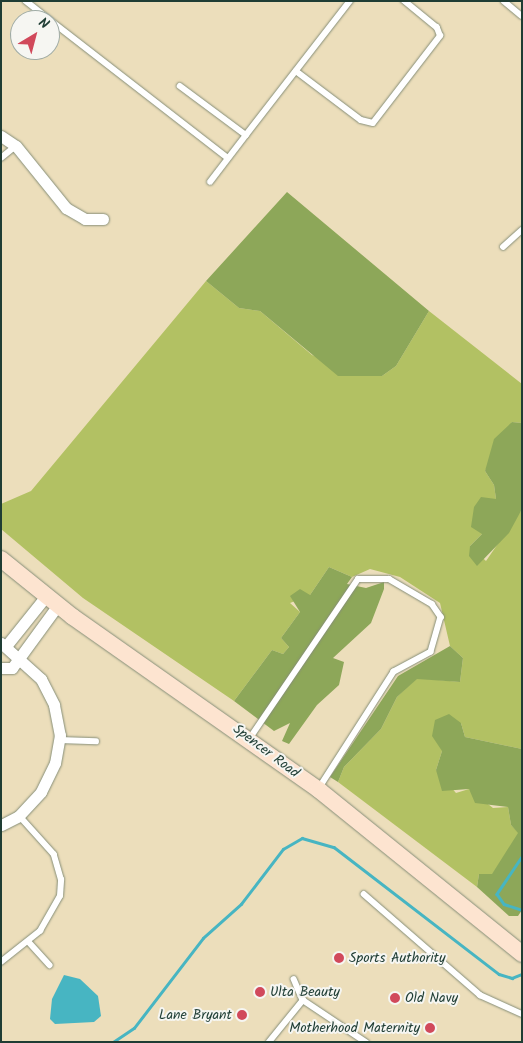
<!DOCTYPE html>
<html>
<head>
<meta charset="utf-8">
<style>
  body { margin:0 }
  #map { position:relative; width:523px; height:1043px; overflow:hidden; background:#ecdebb; font-family:Kalam,sans-serif }
  div>[style] { position:absolute }
  [style*='--x'] { left:calc(var(--x)*1px); top:calc(var(--y)*1px); width:calc(var(--w)*1px); rotate:calc(var(--a)*1deg) }
  .green>* { inset:0; background:#b2c163 }
  .forest>* { inset:0; background:#8da759 }
  .water>* { inset:0; background:#47b5c2 }
  .stream>* { height:2.5px; margin:-1.25px; padding:0 1.25px; transform-origin:1.25px; border-radius:1.25px; background:#47b5c2 }
  .roads { filter:drop-shadow(0 0 1px #868e78) drop-shadow(0 0 1px #868e78) }
  .lane>* { height:5.5px; margin:-2.75px; padding:0 2.75px; transform-origin:2.75px; border-radius:2.75px; background:#fff }
  .street>* { height:11px; margin:-5.5px; padding:0 5.5px; transform-origin:5.5px; border-radius:5.5px; background:#fff }
  .secondary>* { height:16px; margin:-8px; padding:0 8px; transform-origin:8px; border-radius:8px; background:#fde4d0 }
  .dots>* { width:14px; height:14px; translate:-50% -50%; box-sizing:border-box; border:2px solid #f6f6f2; border-radius:50% }
  span { translate:-50% -50%; white-space:nowrap; text-align:center; line-height:1.15; -webkit-text-stroke:4px #f6f6f2; paint-order:stroke }
  .street-label { font-size:14px; color:#1f3d34 }
  .poi-label { font-size:14px; color:#1f3d34 }
  .left { translate:0 -50%; text-align:left }
  .right { translate:-100% -50%; text-align:right }
  .frame { position:absolute; inset:0; border:2px solid #1f3d34; pointer-events:none }
  .north { position:absolute; left:10px; top:10px; width:50px; height:50px; box-sizing:border-box; background:#f6f6f2; border:1px solid #a0aca6; border-radius:50%; rotate:37deg; font-size:14px; font-weight:700; line-height:20px; text-align:center; color:#1f3d34 }
  .north::after { content:''; display:block; margin:auto; width:18px; height:22px; background:#d1495b; clip-path:polygon(50% 0,100% 100%,50% 72%,0 100%) }
</style>
</head>
<body>
<div id="map">
  <div class="green">
    <div style="clip-path:polygon(206px 281px,239px 308px,260px 311px,312px 355px,361px 376px,382px 376px,396px 366px,429px 311px,522px 384px,522px 423px,512px 422px,485px 471px,494px 485px,496px 499px,482px 534px,470px 546px,486px 561px,522px 509px,522px 749px,465px 737px,461px 723px,442px 751px,436px 770px,456px 793px,469px 789px,493px 808px,508px 807px,511px 825px,519px 833px,492px 875px,479px 874px,477px 887px,338px 782px,344px 767px,381px 729px,397px 697px,417px 678px,460px 682px,463px 658px,450px 646px,440px 603px,400px 577px,370px 569px,352px 577px,329px 567px,310px 595px,290px 603px,300px 612px,281px 638px,289px 647px,283px 654px,272px 650px,234px 701px,83px 598px,1px 529px,1px 504px,31px 491px)"></div>
  </div>
  <div class="forest">
    <div style="clip-path:polygon(287px 192px,429px 311px,396px 366px,382px 376px,338px 376px,260px 311px,239px 308px,206px 281px)"></div>
    <div style="clip-path:polygon(512px 422px,522px 423px,522px 509px,509px 533px,477px 566px,469px 556px,470px 546px,482px 534px,471px 527px,474px 507px,481px 497px,496px 499px,494px 485px,485px 471px,494px 439px)"></div>
    <div style="clip-path:polygon(329px 567px,352px 577px,347px 584px,366px 588px,384px 582px,384px 589px,371px 623px,333px 658px,344px 662px,339px 685px,317px 705px,289px 744px,282px 741px,290px 723px,274px 731px,234px 701px,272px 650px,283px 654px,289px 647px,281px 638px,300px 612px,290px 596px,300px 589px,310px 595px)"></div>
    <div style="clip-path:polygon(450px 646px,463px 658px,460px 682px,417px 679px,397px 697px,381px 729px,344px 767px,338px 782px,330px 777px,398px 676px)"></div>
    <div style="clip-path:polygon(449px 714px,461px 723px,465px 737px,522px 749px,522px 910px,518px 916px,509px 916px,477px 887px,479px 874px,492px 874px,518px 833px,511px 825px,508px 807px,475px 803px,469px 789px,442px 791px,436px 770px,442px 751px,432px 736px,435px 720px)"></div>
  </div>
  <div class="water">
    <div style="clip-path:polygon(64px 975px,80px 979px,98px 996px,101px 1016px,94px 1022px,55px 1024px,50px 1019px,52px 999px)"></div>
  </div>
  <div class="stream">
    <div style="--x:522;--y:857;--w:45;--a:124"></div>
    <div style="--x:497;--y:894;--w:12;--a:55"></div>
    <div style="--x:504;--y:904;--w:19;--a:18"></div>
    <div style="--x:113;--y:1042;--w:25;--a:-34"></div>
    <div style="--x:134;--y:1028;--w:113;--a:-52.5"></div>
    <div style="--x:203;--y:938;--w:51;--a:-41.8"></div>
    <div style="--x:241;--y:904;--w:69;--a:-52.6"></div>
    <div style="--x:283;--y:849;--w:22;--a:-30"></div>
    <div style="--x:302;--y:838;--w:33;--a:16"></div>
    <div style="--x:334;--y:847;--w:208;--a:37.6"></div>
    <div style="--x:499;--y:974;--w:14;--a:17"></div>
    <div style="--x:512;--y:978;--w:11;--a:-22"></div>
  </div>
  <div class="roads">
    <div class="lane">
      <div style="--x:26;--y:1;--w:31;--a:38"></div>
      <div style="--x:504;--y:1;--w:23;--a:40"></div>
      <div style="--x:50;--y:20;--w:225;--a:37.8"></div>
      <div style="--x:296;--y:71;--w:81;--a:37"></div>
      <div style="--x:361;--y:120;--w:12;--a:14"></div>
      <div style="--x:373;--y:123;--w:110;--a:-52.4"></div>
      <div style="--x:440;--y:36;--w:9;--a:-111"></div>
      <div style="--x:437;--y:28;--w:43;--a:-140.7"></div>
      <div style="--x:180;--y:86;--w:82;--a:36.6"></div>
      <div style="--x:246;--y:135;--w:170;--a:-52.2"></div>
      <div style="--x:1;--y:158;--w:19;--a:-39"></div>
      <div style="--x:210;--y:182;--w:59;--a:-52.5"></div>
      <div style="--x:503;--y:247;--w:25;--a:-42"></div>
      <div style="--x:250;--y:738;--w:192;--a:-55.8"></div>
      <div style="--x:358;--y:579;--w:31;--a:0"></div>
      <div style="--x:389;--y:579;--w:50;--a:30.2"></div>
      <div style="--x:432;--y:604;--w:16;--a:55"></div>
      <div style="--x:441;--y:617;--w:36;--a:106"></div>
      <div style="--x:431;--y:652;--w:42;--a:151.6"></div>
      <div style="--x:394;--y:672;--w:139;--a:122.7"></div>
      <div style="--x:59;--y:740;--w:37;--a:2"></div>
      <div style="--x:364;--y:894;--w:154;--a:41"></div>
      <div style="--x:480;--y:995;--w:46;--a:24.3"></div>
      <div style="--x:29;--y:942;--w:31;--a:48"></div>
      <div style="--x:1;--y:962;--w:50;--a:-38.5"></div>
      <div style="--x:40;--y:931;--w:40;--a:-60.3"></div>
      <div style="--x:60;--y:896;--w:16;--a:-86"></div>
      <div style="--x:61;--y:880;--w:26;--a:-106"></div>
      <div style="--x:54;--y:855;--w:52;--a:-131.9"></div>
      <div style="--x:294;--y:979;--w:23;--a:67"></div>
      <div style="--x:269;--y:1042;--w:54;--a:-51"></div>
      <div style="--x:303;--y:1000;--w:76;--a:33.7"></div>
    </div>
    <div class="street">
      <div style="--x:1;--y:136;--w:18;--a:34"></div>
      <div style="--x:16;--y:146;--w:80;--a:51.1"></div>
      <div style="--x:66;--y:208;--w:22;--a:30"></div>
      <div style="--x:85;--y:219;--w:18;--a:0"></div>
      <div style="--x:1;--y:643;--w:54;--a:42"></div>
      <div style="--x:41;--y:679;--w:29;--a:63"></div>
      <div style="--x:54;--y:705;--w:31;--a:79"></div>
      <div style="--x:60;--y:735;--w:28;--a:100"></div>
      <div style="--x:55;--y:763;--w:32;--a:116"></div>
      <div style="--x:41;--y:792;--w:33;--a:133"></div>
      <div style="--x:19;--y:816;--w:20;--a:153"></div>
      <div style="--x:6;--y:646;--w:64;--a:-51.3"></div>
      <div style="--x:1;--y:668;--w:11;--a:0"></div>
      <div style="--x:12;--y:668;--w:78;--a:-53.9"></div>
    </div>
    <div class="secondary">
      <div style="--x:1;--y:559;--w:92;--a:38.9"></div>
      <div style="--x:73;--y:617;--w:301;--a:35.1"></div>
      <div style="--x:319;--y:790;--w:261;--a:38.9"></div>
    </div>
  </div>
  <div class="dots">
    <div style="left:339px;top:958px;background:#d1495b"></div>
    <div style="left:260px;top:992px;background:#d1495b"></div>
    <div style="left:395px;top:998px;background:#d1495b"></div>
    <div style="left:242px;top:1015px;background:#d1495b"></div>
    <div style="left:430px;top:1028px;background:#d1495b"></div>
  </div>
  <div class="street-label">
    <span style="left:266px;top:751px;rotate:37deg">Spencer Road</span>
  </div>
  <div class="poi-label">
    <span class="left" style="left:349px;top:958px">Sports Authority</span>
    <span class="left" style="left:270px;top:992px">Ulta Beauty</span>
    <span class="left" style="left:405px;top:998px">Old Navy</span>
    <span class="right" style="left:232px;top:1015px">Lane Bryant</span>
    <span class="right" style="left:420px;top:1028px">Motherhood Maternity</span>
  </div>
  <div class="frame"></div>
  <div class="north">N</div>
</div>
</body>
</html>
